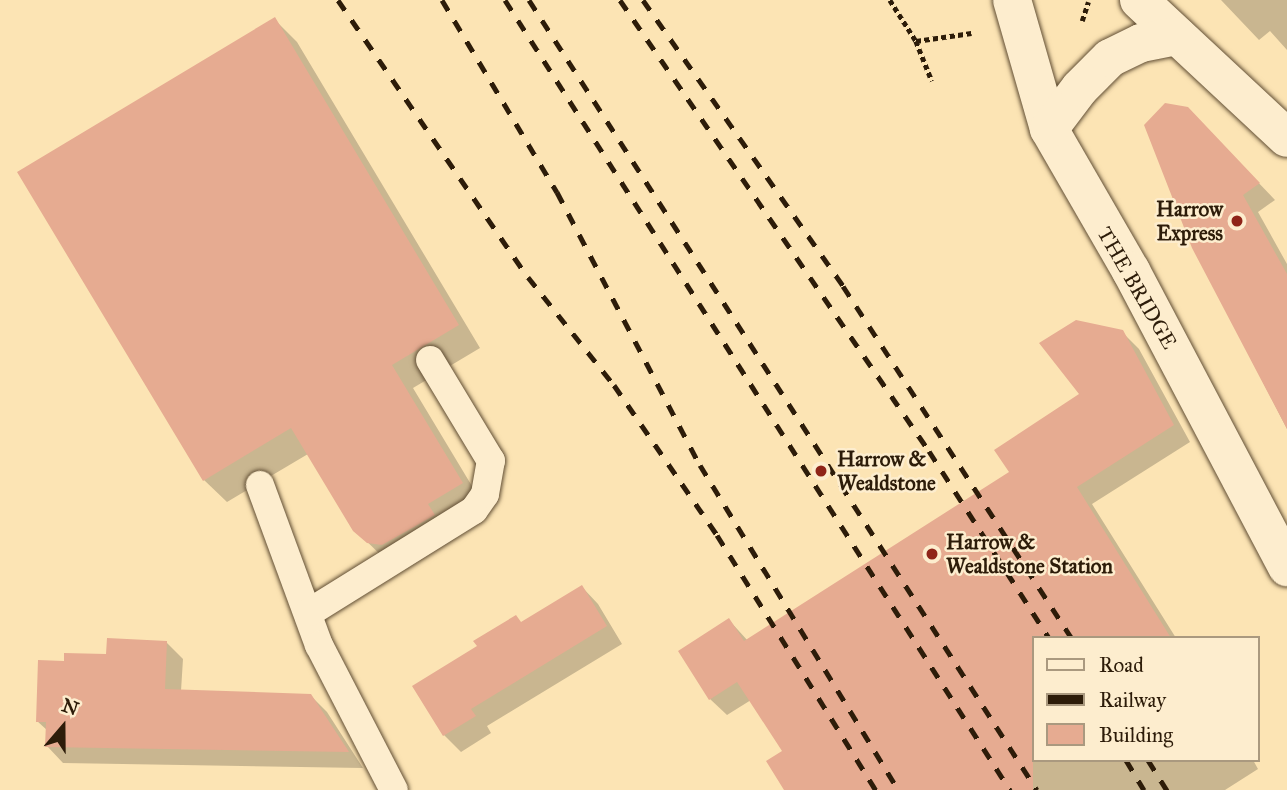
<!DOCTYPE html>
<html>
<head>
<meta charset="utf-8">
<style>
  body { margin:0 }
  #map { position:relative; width:1287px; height:790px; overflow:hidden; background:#fce4b4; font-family:"IM FELL Great Primer",serif }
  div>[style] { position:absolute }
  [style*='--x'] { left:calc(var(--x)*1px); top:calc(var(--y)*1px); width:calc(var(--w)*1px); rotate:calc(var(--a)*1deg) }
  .shadow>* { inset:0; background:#0003 }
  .building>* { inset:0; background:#e6ab91 }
  .path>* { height:4.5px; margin-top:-2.25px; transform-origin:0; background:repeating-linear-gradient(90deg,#2d1c09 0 5px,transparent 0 8.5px) }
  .roads { filter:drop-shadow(0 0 2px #614e34) drop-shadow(0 0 2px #614e34) }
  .lane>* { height:28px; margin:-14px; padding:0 14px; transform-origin:14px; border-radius:14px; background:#fdedce }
  .secondary>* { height:38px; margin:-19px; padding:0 19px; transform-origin:19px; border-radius:19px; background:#fdedce }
  .rail>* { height:5px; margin-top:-2.5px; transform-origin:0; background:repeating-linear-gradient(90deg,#2d1c09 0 12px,transparent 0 24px) }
  .dots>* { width:19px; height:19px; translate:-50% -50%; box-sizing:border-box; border:4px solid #fdedce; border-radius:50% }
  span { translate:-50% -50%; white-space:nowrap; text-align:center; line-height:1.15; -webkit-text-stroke:5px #fdedce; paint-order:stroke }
  .poi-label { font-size:21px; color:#2d1c09; font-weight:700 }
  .right { translate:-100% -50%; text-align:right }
  .left { translate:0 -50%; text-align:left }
  .street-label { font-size:21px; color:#2d1c09 }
  .legend { position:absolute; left:1032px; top:636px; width:228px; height:126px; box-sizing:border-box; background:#fdedce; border:2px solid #aa997f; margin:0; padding:9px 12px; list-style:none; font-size:21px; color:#2d1c09 }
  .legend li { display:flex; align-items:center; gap:14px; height:35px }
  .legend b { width:35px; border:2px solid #aa997f }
  .north { position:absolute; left:28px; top:692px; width:70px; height:70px; -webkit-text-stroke:5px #fdedce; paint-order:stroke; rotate:20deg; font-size:19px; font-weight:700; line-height:28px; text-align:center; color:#2d1c09 }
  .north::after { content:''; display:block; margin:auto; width:24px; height:32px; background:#2d1c09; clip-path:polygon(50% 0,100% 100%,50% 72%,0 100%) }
</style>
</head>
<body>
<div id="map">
  <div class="shadow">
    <div style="clip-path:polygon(1221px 0,1287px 0,1287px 50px,1270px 31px,1259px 40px)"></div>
    <div style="clip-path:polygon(274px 19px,297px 42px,480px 348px,413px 388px,484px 506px,449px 527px,456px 538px,411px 566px,391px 565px,355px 530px,308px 454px,227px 502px,204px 480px)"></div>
    <div style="clip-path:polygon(1204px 126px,1275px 200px,1258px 212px,1287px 264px,1287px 429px,1194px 248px)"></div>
    <div style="clip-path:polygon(1122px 332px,1139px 349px,1190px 442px,1092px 504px,1176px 638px,1033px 638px,1033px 760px,1253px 760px,1258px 769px,1225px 790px,786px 790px,784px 752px,751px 700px,727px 715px,710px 699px,729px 620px,748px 641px,1011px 473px,1081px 395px)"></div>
    <div style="clip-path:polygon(582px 587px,598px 604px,622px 644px,487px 726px,491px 733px,461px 752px,444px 735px,522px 624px)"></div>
    <div style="clip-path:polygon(166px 642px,183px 659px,181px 691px,310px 695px,327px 712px,363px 768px,63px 763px,47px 746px,48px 731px,37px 721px,66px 662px)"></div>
  </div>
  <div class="building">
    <div style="clip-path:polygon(275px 17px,459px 325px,392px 365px,463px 483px,428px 504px,435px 515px,382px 545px,367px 543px,353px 531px,291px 428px,203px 481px,17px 172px)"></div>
    <div style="clip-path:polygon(1165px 103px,1188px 107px,1260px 183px,1243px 195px,1287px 274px,1287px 429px,1192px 248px,1144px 125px)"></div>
    <div style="clip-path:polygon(1076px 320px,1123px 330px,1174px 425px,1077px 487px,1171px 638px,1033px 638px,1033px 790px,784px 790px,766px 761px,782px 751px,737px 682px,709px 700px,678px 651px,729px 618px,744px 641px,1009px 472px,994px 450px,1079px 394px,1039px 343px)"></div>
    <div style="clip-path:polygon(582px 585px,607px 626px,471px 709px,476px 716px,443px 736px,412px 686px,477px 646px,473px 641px,516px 615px,521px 622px)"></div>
    <div style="clip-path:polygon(107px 638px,167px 641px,165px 689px,311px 694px,349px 752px,45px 747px,46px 722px,36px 722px,38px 660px,64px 661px,64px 653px,106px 654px)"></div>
  </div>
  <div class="path">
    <div style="--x:890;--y:0;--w:49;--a:57.6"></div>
    <div style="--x:916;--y:41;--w:43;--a:68.2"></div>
    <div style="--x:1082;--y:21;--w:20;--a:-72"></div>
    <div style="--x:916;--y:41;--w:56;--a:-8.3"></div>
  </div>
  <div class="roads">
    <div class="lane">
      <div style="--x:260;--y:485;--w:171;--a:69.8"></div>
      <div style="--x:319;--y:645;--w:163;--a:62.7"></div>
      <div style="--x:310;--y:612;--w:193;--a:-31.9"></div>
      <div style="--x:474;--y:510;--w:19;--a:-55"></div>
      <div style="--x:485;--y:494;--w:34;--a:-80"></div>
      <div style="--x:491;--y:461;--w:118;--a:-121.1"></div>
    </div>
    <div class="secondary">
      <div style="--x:1012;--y:0;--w:134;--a:74"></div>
      <div style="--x:1049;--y:129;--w:164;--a:60"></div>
      <div style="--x:1131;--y:271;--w:335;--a:62.2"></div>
      <div style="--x:1139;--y:0;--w:202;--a:43"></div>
      <div style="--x:1049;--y:129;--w:51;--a:-52.9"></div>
      <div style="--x:1080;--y:88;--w:42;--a:-45"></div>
      <div style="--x:1110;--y:58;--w:34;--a:-26"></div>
      <div style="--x:1141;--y:43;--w:37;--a:-11"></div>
    </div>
  </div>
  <div class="rail">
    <div style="--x:338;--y:0;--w:336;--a:55.6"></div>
    <div style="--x:528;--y:277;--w:138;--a:51.5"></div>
    <div style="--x:614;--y:385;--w:182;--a:55.5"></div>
    <div style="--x:717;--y:535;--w:301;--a:58.1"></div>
    <div style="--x:442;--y:0;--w:224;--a:59.1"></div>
    <div style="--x:557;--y:192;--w:308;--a:62.4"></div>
    <div style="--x:700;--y:465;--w:381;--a:58.6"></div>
    <div style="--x:505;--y:0;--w:938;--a:57.41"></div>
    <div style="--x:529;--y:0;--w:939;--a:57.26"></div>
    <div style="--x:620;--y:0;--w:547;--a:55.58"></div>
    <div style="--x:929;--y:451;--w:222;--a:57.3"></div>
    <div style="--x:643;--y:0;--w:349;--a:55"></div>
    <div style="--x:843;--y:286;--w:420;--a:57"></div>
    <div style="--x:1126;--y:760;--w:35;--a:59"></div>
    <div style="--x:1148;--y:760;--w:36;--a:58"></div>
  </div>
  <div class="dots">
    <div style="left:1237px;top:221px;background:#8f2418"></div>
    <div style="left:821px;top:471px;background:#8f2418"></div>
    <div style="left:932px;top:554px;background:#8f2418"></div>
  </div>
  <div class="poi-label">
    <span class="right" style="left:1223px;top:221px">Harrow<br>Express</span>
    <span class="left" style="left:837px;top:471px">Harrow &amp;<br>Wealdstone</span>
    <span class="left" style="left:946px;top:554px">Harrow &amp;<br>Wealdstone Station</span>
  </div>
  <div class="street-label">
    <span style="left:1137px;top:288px;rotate:60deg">THE BRIDGE</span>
  </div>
  <ul class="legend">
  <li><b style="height:9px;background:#fdedce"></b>Road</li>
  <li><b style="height:9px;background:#2d1c09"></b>Railway</li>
  <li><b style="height:19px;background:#e6ab91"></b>Building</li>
  </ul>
  <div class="north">N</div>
</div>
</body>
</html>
